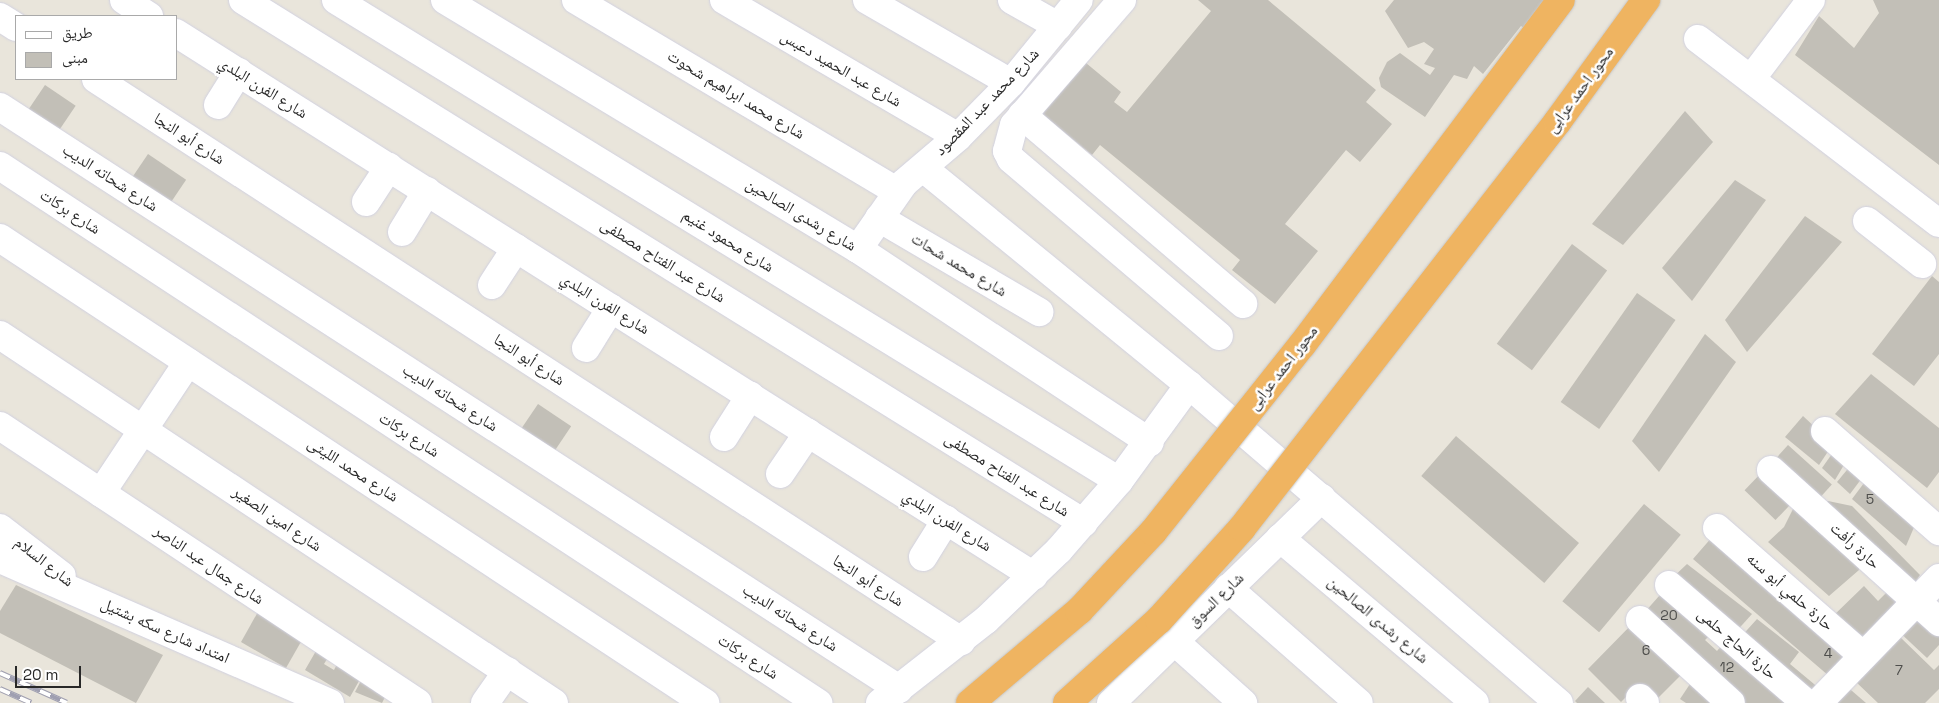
<!DOCTYPE html>
<html>
<head>
<meta charset="utf-8">
<style>
  body { margin:0 }
  #map { position:relative; width:1939px; height:703px; overflow:hidden; background:#e9e5db; font-family:"Space Grotesk","Noto Naskh Arabic",sans-serif }
  div>[style] { position:absolute }
  [style*='--x'] { left:calc(var(--x)*1px); top:calc(var(--y)*1px); width:calc(var(--w)*1px); rotate:calc(var(--a)*1deg) }
  .building>* { inset:0; background:#c2bfb7; transform-origin:0 0 }
  .roads { filter:drop-shadow(0 0 1px #d1d1e0) drop-shadow(0 0 1px #d1d1e0) }
  .minor>* { height:28px; margin:-14px; padding:0 14px; transform-origin:14px; border-radius:14px; background:#fff }
  .rail>* { height:5.5px; margin-top:-2.75px; transform-origin:0; background:repeating-linear-gradient(90deg,#fff 0 11px,#9f9fb1 0 22px); box-sizing:border-box; border-block:1px solid #9f9fb1 }
  .bridges { filter:drop-shadow(0 0 1px #c7c7c7) drop-shadow(0 0 1px #c7c7c7) }
  .highway-bridge>* { height:28px; margin:-14px; padding:0 14px; transform-origin:14px; border-radius:14px; background:#efb461 }
  span { translate:-50% -50%; white-space:nowrap; text-align:center; line-height:1.15; -webkit-text-stroke:5px #fff; paint-order:stroke }
  .number-label { font-size:14px; color:#4e4e4c }
  .number-label span { -webkit-text-stroke-width:0 }
  .street-label { font-size:16px; color:#282828 }
  .legend { position:absolute; left:15px; top:15px; width:162px; height:65px; box-sizing:border-box; background:#fff; border:1px solid #a9a9a9; margin:0; padding:6px 9px; list-style:none; font-size:15px; color:#282828 }
  .legend li { display:flex; align-items:center; gap:10px; height:25px }
  .legend b { width:25px; border:1px solid #a9a9a9 }
  .scale { position:absolute; left:15px; top:666px; width:66px; height:22px; box-sizing:border-box; border:2px solid #282828; border-top:0; padding-left:6px; font-size:15px; line-height:18px; white-space:nowrap; color:#282828; -webkit-text-stroke:4px #fff; paint-order:stroke }
</style>
</head>
<body>
<div id="map">
  <div class="building">
    <div style="clip-path:polygon(1198px 0,1268px 0,1376px 90px,1366px 102px,1392px 124px,1360px 162px,1346px 150px,1285px 224px,1318px 251px,1275px 304px,1232px 270px,1240px 260px,1100px 145px,1092px 155px,1037px 110px,1080px 58px,1121px 92px,1114px 102px,1127px 112px,1211px 11px)"></div>
    <div style="clip-path:polygon(1394px 0,1549px 0,1527px 30px,1521px 26px,1483px 74px,1474px 66px,1467px 79px,1454px 75px,1425px 117px,1381px 87px,1379px 78px,1387px 62px,1400px 53px,1430px 75px,1435px 68px,1424px 64px,1434px 49px,1424px 42px,1408px 48px,1385px 11px)"></div>
    <div style="clip-path:polygon(1873px 0,1939px 0,1939px 165px,1795px 55px,1819px 16px,1854px 48px,1879px 13px)"></div>
    <div style="left:45px;top:85px;width:37px;height:32px;rotate:34deg"></div>
    <div style="clip-path:polygon(1685px 111px,1713px 142px,1623px 245px,1592px 224px)"></div>
    <div style="left:148px;top:154px;width:46px;height:29px;rotate:34deg"></div>
    <div style="clip-path:polygon(1735px 180px,1766px 200px,1692px 301px,1662px 268px)"></div>
    <div style="clip-path:polygon(1805px 216px,1842px 242px,1747px 352px,1725px 320px)"></div>
    <div style="left:1572px;top:244px;width:44px;height:125px;rotate:37deg"></div>
    <div style="clip-path:polygon(1932px 276px,1939px 282px,1939px 354px,1914px 386px,1872px 354px)"></div>
    <div style="left:1637px;top:293px;width:47px;height:133px;rotate:35deg"></div>
    <div style="clip-path:polygon(1705px 334px,1736px 362px,1659px 472px,1632px 441px)"></div>
    <div style="clip-path:polygon(1871px 374px,1939px 428px,1939px 472px,1927px 488px,1835px 414px)"></div>
    <div style="left:538px;top:404px;width:40px;height:30px;rotate:34deg"></div>
    <div style="clip-path:polygon(1803px 416px,1833px 444px,1819px 465px,1785px 437px)"></div>
    <div style="left:1456px;top:436px;width:163px;height:53px;rotate:41deg"></div>
    <div style="left:1788px;top:445px;width:59px;height:27px;rotate:42deg"></div>
    <div style="clip-path:polygon(1834px 451px,1848px 458px,1835px 480px,1822px 468px)"></div>
    <div style="clip-path:polygon(1851px 465px,1865px 474px,1850px 494px,1837px 482px)"></div>
    <div style="left:1764px;top:470px;width:43px;height:28px;rotate:44deg"></div>
    <div style="clip-path:polygon(1867px 479px,1918px 518px,1906px 546px,1852px 499px)"></div>
    <div style="clip-path:polygon(1828px 501px,1852px 506px,1920px 575px,1911px 589px,1820px 510px)"></div>
    <div style="left:1644px;top:504px;width:48px;height:127px;rotate:40deg"></div>
    <div style="clip-path:polygon(1795px 505px,1860px 555px,1859px 570px,1829px 596px,1768px 542px,1784px 527px)"></div>
    <div style="clip-path:polygon(1713px 536px,1785px 598px,1781px 603px,1814px 631px,1850px 652px,1829px 676px,1693px 559px)"></div>
    <div style="clip-path:polygon(1687px 564px,1752px 614px,1733px 635px,1670px 580px)"></div>
    <div style="clip-path:polygon(16px 585px,163px 655px,136px 703px,0 633px,0 611px)"></div>
    <div style="clip-path:polygon(1864px 586px,1878px 601px,1893px 586px,1904px 598px,1856px 643px,1832px 617px)"></div>
    <div style="clip-path:polygon(1667px 587px,1710px 635px,1705px 640px,1717px 651px,1722px 645px,1794px 703px,1741px 703px,1644px 613px)"></div>
    <div style="clip-path:polygon(1918px 604px,1939px 625px,1939px 645px,1927px 658px,1895px 628px)"></div>
    <div style="clip-path:polygon(259px 610px,314px 619px,286px 668px,241px 642px)"></div>
    <div style="clip-path:polygon(1637px 619px,1687px 669px,1654px 702px,1637px 686px,1621px 702px,1588px 669px)"></div>
    <div style="clip-path:polygon(1757px 619px,1799px 652px,1790px 664px,1820px 689px,1806px 703px,1738px 640px)"></div>
    <div style="clip-path:polygon(1899px 636px,1934px 670px,1939px 665px,1939px 689px,1925px 703px,1878px 703px,1855px 681px)"></div>
    <div style="clip-path:polygon(320px 644px,332px 651px,324px 664px,334px 670px,340px 658px,364px 672px,350px 697px,305px 670px)"></div>
    <div style="clip-path:polygon(365px 673px,377px 686px,374px 691px,385px 697px,382px 703px,355px 692px)"></div>
    <div style="clip-path:polygon(1694px 678px,1729px 703px,1686px 703px,1680px 699px)"></div>
    <div style="clip-path:polygon(1844px 684px,1866px 703px,1828px 703px)"></div>
    <div style="clip-path:polygon(1588px 687px,1605px 703px,1577px 703px,1575px 701px)"></div>
  </div>
  <div class="roads">
    <div class="minor">
      <div style="--x:124;--y:0;--w:30;--a:33"></div>
      <div style="--x:243;--y:0;--w:990;--a:31.88"></div>
      <div style="--x:336;--y:0;--w:919;--a:31.56"></div>
      <div style="--x:445;--y:0;--w:482;--a:31.1"></div>
      <div style="--x:858;--y:249;--w:350;--a:33.5"></div>
      <div style="--x:576;--y:0;--w:374;--a:30.8"></div>
      <div style="--x:724;--y:0;--w:271;--a:30.3"></div>
      <div style="--x:867;--y:0;--w:166;--a:30"></div>
      <div style="--x:1012;--y:0;--w:53;--a:29.5"></div>
      <div style="--x:1122;--y:0;--w:165;--a:130.8"></div>
      <div style="--x:1014;--y:125;--w:27;--a:105"></div>
      <div style="--x:1007;--y:151;--w:9;--a:63"></div>
      <div style="--x:1011;--y:159;--w:273;--a:40.4"></div>
      <div style="--x:0;--y:17;--w:19;--a:32"></div>
      <div style="--x:176;--y:33;--w:1015;--a:32.33"></div>
      <div style="--x:1698;--y:39;--w:303;--a:37.4"></div>
      <div style="--x:96;--y:79;--w:1032;--a:33.01"></div>
      <div style="--x:1751;--y:79;--w:99;--a:-52.8"></div>
      <div style="--x:218;--y:105;--w:39;--a:-58"></div>
      <div style="--x:0;--y:107;--w:1071;--a:32.92"></div>
      <div style="--x:1022;--y:115;--w:291;--a:40.5"></div>
      <div style="--x:0;--y:166;--w:979;--a:33.28"></div>
      <div style="--x:923;--y:168;--w:343;--a:39.2"></div>
      <div style="--x:1189;--y:385;--w:488;--a:40.7"></div>
      <div style="--x:366;--y:202;--w:42;--a:-56.7"></div>
      <div style="--x:879;--y:218;--w:186;--a:30.4"></div>
      <div style="--x:1867;--y:221;--w:70;--a:38"></div>
      <div style="--x:402;--y:232;--w:48;--a:-58.6"></div>
      <div style="--x:0;--y:238;--w:845;--a:33.41"></div>
      <div style="--x:858;--y:249;--w:80;--a:-55.1"></div>
      <div style="--x:904;--y:183;--w:71;--a:-40.4"></div>
      <div style="--x:958;--y:137;--w:76;--a:-45.5"></div>
      <div style="--x:1011;--y:83;--w:107;--a:-50.7"></div>
      <div style="--x:492;--y:285;--w:44;--a:-57"></div>
      <div style="--x:0;--y:335;--w:665;--a:33.59"></div>
      <div style="--x:586;--y:348;--w:47;--a:-58"></div>
      <div style="--x:0;--y:426;--w:501;--a:33.53"></div>
      <div style="--x:1825;--y:431;--w:152;--a:41.3"></div>
      <div style="--x:724;--y:437;--w:49;--a:-57.6"></div>
      <div style="--x:1771;--y:470;--w:227;--a:42.1"></div>
      <div style="--x:780;--y:474;--w:50;--a:-55.7"></div>
      <div style="--x:101;--y:493;--w:157;--a:-56.4"></div>
      <div style="--x:0;--y:528;--w:78;--a:37.7"></div>
      <div style="--x:1717;--y:528;--w:194;--a:41.2"></div>
      <div style="--x:1280;--y:538;--w:255;--a:40.2"></div>
      <div style="--x:923;--y:557;--w:44;--a:-58.1"></div>
      <div style="--x:0;--y:559;--w:360;--a:23.6"></div>
      <div style="--x:1669;--y:585;--w:181;--a:40.7"></div>
      <div style="--x:1228;--y:588;--w:174;--a:41.3"></div>
      <div style="--x:1640;--y:620;--w:123;--a:42.4"></div>
      <div style="--x:1174;--y:641;--w:93;--a:41.9"></div>
      <div style="--x:1640;--y:698;--w:7;--a:45"></div>
      <div style="--x:485;--y:703;--w:39;--a:-55"></div>
      <div style="--x:880;--y:703;--w:135;--a:-38.1"></div>
      <div style="--x:986;--y:620;--w:101;--a:-43.8"></div>
      <div style="--x:1059;--y:550;--w:91;--a:-49"></div>
      <div style="--x:1119;--y:481;--w:119;--a:-53.9"></div>
      <div style="--x:1111;--y:703;--w:294;--a:-44.2"></div>
      <div style="--x:1818;--y:703;--w:174;--a:-45.9"></div>
    </div>
  </div>
  <div class="rail">
    <div style="--x:0;--y:673;--w:73;--a:24.1"></div>
    <div style="--x:0;--y:689;--w:34;--a:24"></div>
  </div>
  <div class="bridges">
    <div class="highway-bridge">
      <div style="--x:970;--y:703;--w:143;--a:-40.2"></div>
      <div style="--x:1079;--y:611;--w:108;--a:-46.9"></div>
      <div style="--x:1153;--y:532;--w:239;--a:-51.5"></div>
      <div style="--x:1302;--y:345;--w:431;--a:-53.1"></div>
      <div style="--x:1067;--y:703;--w:124;--a:-42.1"></div>
      <div style="--x:1159;--y:620;--w:124;--a:-47.9"></div>
      <div style="--x:1242;--y:528;--w:515;--a:-52.17"></div>
      <div style="--x:1558;--y:121;--w:150;--a:-54"></div>
    </div>
  </div>
  <div class="number-label">
    <span style="left:1870px;top:499px">5</span>
    <span style="left:1669px;top:615px">20</span>
    <span style="left:1646px;top:650px">6</span>
    <span style="left:1828px;top:653px">4</span>
    <span style="left:1727px;top:667px">12</span>
    <span style="left:1899px;top:670px">7</span>
  </div>
  <div class="street-label">
    <span style="left:841px;top:69px;rotate:30deg">شارع عبد الحميد دعبس</span>
    <span style="left:263px;top:88px;rotate:32deg">شارع الفرن البلدي</span>
    <span style="left:1580px;top:90px;rotate:-54deg">محور احمد عرابى</span>
    <span style="left:736px;top:95px;rotate:31deg">شارع محمد ابراهيم شحوت</span>
    <span style="left:987px;top:102px;rotate:-46deg">شارع محمد عبد المقصود</span>
    <span style="left:189px;top:139px;rotate:33deg">شارع أبو النجا</span>
    <span style="left:110px;top:178px;rotate:33deg">شارع شحاته الديب</span>
    <span style="left:70px;top:212px;rotate:33deg">شارع بركات</span>
    <span style="left:801px;top:215px;rotate:31deg">شارع رشدى الصالحين</span>
    <span style="left:728px;top:241px;rotate:32deg">شارع محمود غنيم</span>
    <span style="left:663px;top:261px;rotate:32deg">شارع عبد الفتاح مصطفى</span>
    <span style="left:959px;top:265px;rotate:31deg">شارع محمد شحات</span>
    <span style="left:605px;top:304px;rotate:32deg">شارع الفرن البلدي</span>
    <span style="left:529px;top:360px;rotate:33deg">شارع أبو النجا</span>
    <span style="left:1283px;top:368px;rotate:-52deg">محور احمد عرابى</span>
    <span style="left:450px;top:398px;rotate:33deg">شارع شحاته الديب</span>
    <span style="left:409px;top:435px;rotate:33deg">شارع بركات</span>
    <span style="left:353px;top:470px;rotate:33deg">شارع محمد الليثى</span>
    <span style="left:1007px;top:475px;rotate:32deg">شارع عبد الفتاح مصطفى</span>
    <span style="left:277px;top:519px;rotate:34deg">شارع امين الصغير</span>
    <span style="left:947px;top:521px;rotate:32deg">شارع الفرن البلدي</span>
    <span style="left:1855px;top:546px;rotate:42deg">حارة رأفت</span>
    <span style="left:44px;top:562px;rotate:38deg">شارع السلام</span>
    <span style="left:209px;top:565px;rotate:34deg">شارع جمال عبد الناصر</span>
    <span style="left:868px;top:581px;rotate:33deg">شارع أبو النجا</span>
    <span style="left:1790px;top:592px;rotate:41deg">حارة حلمي أبو سنه</span>
    <span style="left:1216px;top:600px;rotate:-44deg">شارع السوق</span>
    <span style="left:790px;top:618px;rotate:33deg">شارع شحاته الديب</span>
    <span style="left:1378px;top:620px;rotate:40deg">شارع رشدى الصالحين</span>
    <span style="left:165px;top:631px;rotate:24deg">امتداد شارع سكه بشتيل</span>
    <span style="left:1737px;top:644px;rotate:41deg">حارة الحاج حلمى</span>
    <span style="left:748px;top:657px;rotate:33deg">شارع بركات</span>
  </div>
  <ul class="legend">
  <li><b style="height:6px;background:#fff"></b>طريق</li>
  <li><b style="height:14px;background:#c2bfb7"></b>مبنى</li>
  </ul>
  <div class="scale">20 m</div>
</div>
</body>
</html>
